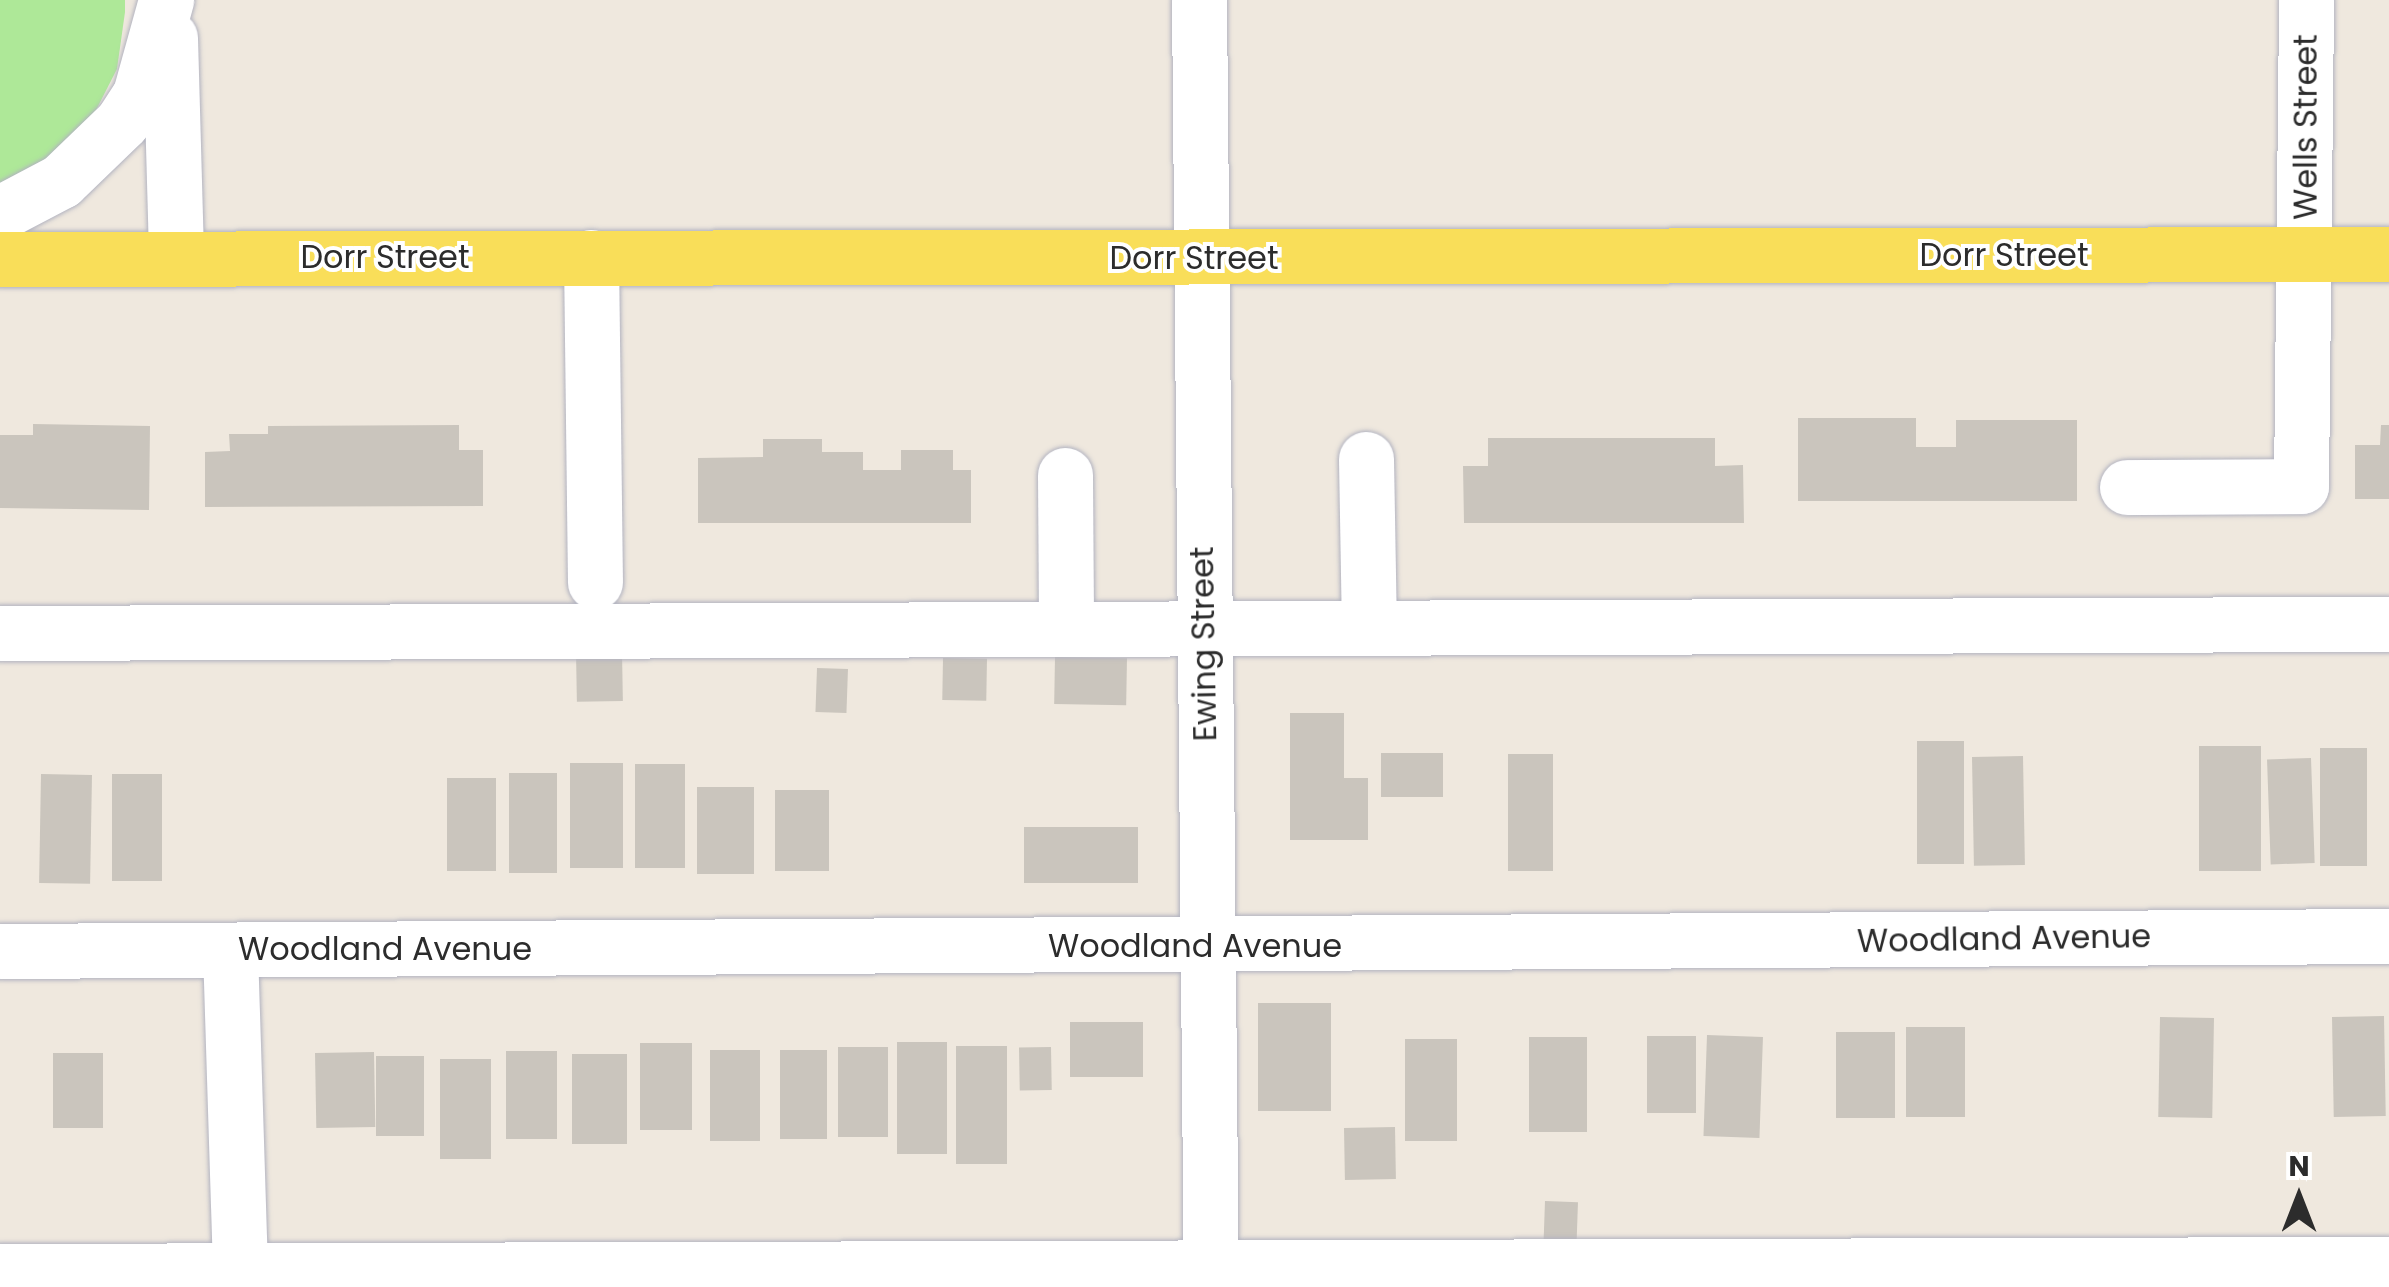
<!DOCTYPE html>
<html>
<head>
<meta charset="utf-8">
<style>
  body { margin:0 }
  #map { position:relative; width:2389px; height:1287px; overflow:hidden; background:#efe8de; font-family:Poppins,sans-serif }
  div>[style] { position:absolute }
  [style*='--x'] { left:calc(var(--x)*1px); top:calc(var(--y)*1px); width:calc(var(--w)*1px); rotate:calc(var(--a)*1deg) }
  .green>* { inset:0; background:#aee898 }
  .building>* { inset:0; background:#cac5bd; transform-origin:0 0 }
  .roads { filter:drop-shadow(0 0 2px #b2b3c0) drop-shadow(0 0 2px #b2b3c0) }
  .minor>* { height:55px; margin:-27.5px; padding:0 27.5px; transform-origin:27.5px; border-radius:27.5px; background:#fff }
  .major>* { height:55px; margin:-27.5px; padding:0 27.5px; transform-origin:27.5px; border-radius:27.5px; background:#f9de59 }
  span { translate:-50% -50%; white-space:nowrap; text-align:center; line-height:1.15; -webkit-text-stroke:8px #fff; paint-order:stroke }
  .street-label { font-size:32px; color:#2c2c2c }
  .north { position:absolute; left:2249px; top:1147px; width:100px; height:100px; -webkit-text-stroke:8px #fff; paint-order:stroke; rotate:0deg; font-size:28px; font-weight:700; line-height:40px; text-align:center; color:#2c2c2c }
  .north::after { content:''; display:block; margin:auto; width:35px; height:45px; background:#2c2c2c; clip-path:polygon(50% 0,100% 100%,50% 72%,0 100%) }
</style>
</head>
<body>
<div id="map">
  <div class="green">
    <div style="clip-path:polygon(0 0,125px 0,125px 12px,117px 69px,93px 116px,51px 157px,0 186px)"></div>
  </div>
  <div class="building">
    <div style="clip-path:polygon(1798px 418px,1916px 418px,1916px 447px,1956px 447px,1956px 420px,2077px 420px,2077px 501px,1798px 501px)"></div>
    <div style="clip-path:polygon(33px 424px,150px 426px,149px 510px,0 508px,0 435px,33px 435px)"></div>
    <div style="clip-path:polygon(459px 425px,459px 450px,483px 450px,483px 506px,205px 507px,205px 452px,230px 451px,229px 434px,268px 434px,268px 426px)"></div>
    <div style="clip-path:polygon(2381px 425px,2389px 425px,2389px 499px,2355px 499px,2355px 445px,2380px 445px)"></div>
    <div style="clip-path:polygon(1488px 438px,1715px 438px,1715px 466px,1743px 465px,1744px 523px,1464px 523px,1463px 466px,1488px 466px)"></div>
    <div style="clip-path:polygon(763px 439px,822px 439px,822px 452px,863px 452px,863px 470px,901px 470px,901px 450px,953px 450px,953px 470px,971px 470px,971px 523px,698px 523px,698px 458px,763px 457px)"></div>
    <div style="left:622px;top:651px;width:50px;height:46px;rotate:89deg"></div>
    <div style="left:1055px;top:657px;width:72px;height:47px;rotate:1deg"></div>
    <div style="left:943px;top:658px;width:44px;height:42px;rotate:1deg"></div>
    <div style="left:817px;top:668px;width:31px;height:44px;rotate:2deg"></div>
    <div style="clip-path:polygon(1290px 713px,1344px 713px,1344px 778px,1368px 778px,1368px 840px,1290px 840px)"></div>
    <div style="left:1917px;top:741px;width:47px;height:123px"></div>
    <div style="left:2199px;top:746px;width:62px;height:125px"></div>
    <div style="left:2320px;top:748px;width:47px;height:118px"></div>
    <div style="left:1381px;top:753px;width:62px;height:44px"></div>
    <div style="left:1508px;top:754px;width:45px;height:117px"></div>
    <div style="left:2023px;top:756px;width:109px;height:51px;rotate:89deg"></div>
    <div style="left:2311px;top:758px;width:105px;height:44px;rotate:88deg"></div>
    <div style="left:570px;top:763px;width:53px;height:105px"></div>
    <div style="left:635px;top:764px;width:50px;height:104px"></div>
    <div style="left:509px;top:773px;width:48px;height:100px"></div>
    <div style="left:41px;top:774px;width:51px;height:109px;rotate:1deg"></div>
    <div style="left:112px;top:774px;width:50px;height:107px"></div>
    <div style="left:447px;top:778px;width:49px;height:93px"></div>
    <div style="left:697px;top:787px;width:57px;height:87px"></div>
    <div style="left:775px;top:790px;width:54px;height:81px"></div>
    <div style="left:1024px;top:827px;width:114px;height:56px"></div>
    <div style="left:1258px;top:1003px;width:73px;height:108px"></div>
    <div style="left:2384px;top:1016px;width:100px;height:52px;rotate:89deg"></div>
    <div style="left:2160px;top:1017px;width:54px;height:100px;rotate:1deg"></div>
    <div style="left:1070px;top:1022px;width:73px;height:55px"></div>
    <div style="left:1906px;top:1027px;width:59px;height:90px"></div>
    <div style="left:1836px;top:1032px;width:59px;height:86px"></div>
    <div style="left:1707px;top:1035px;width:56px;height:101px;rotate:2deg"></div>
    <div style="left:1647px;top:1036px;width:49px;height:77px"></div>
    <div style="left:1529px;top:1037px;width:58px;height:95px"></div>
    <div style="left:1405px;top:1039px;width:52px;height:102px"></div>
    <div style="left:897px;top:1042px;width:50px;height:112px"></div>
    <div style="left:640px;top:1043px;width:52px;height:87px"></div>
    <div style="left:956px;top:1046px;width:51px;height:118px"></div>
    <div style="left:838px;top:1047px;width:50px;height:90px"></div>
    <div style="left:1051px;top:1047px;width:43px;height:32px;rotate:89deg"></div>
    <div style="left:710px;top:1050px;width:50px;height:91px"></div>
    <div style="left:780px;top:1050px;width:47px;height:89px"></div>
    <div style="left:506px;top:1051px;width:51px;height:88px"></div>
    <div style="left:374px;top:1052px;width:75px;height:59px;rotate:89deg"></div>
    <div style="left:53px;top:1053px;width:50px;height:75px"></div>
    <div style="left:572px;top:1054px;width:55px;height:90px"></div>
    <div style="left:376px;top:1056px;width:48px;height:80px"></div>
    <div style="left:440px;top:1059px;width:51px;height:100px"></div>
    <div style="left:1395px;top:1127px;width:52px;height:51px;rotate:89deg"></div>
    <div style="left:1545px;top:1201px;width:33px;height:48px;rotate:2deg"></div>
  </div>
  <div class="roads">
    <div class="minor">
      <div style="--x:1199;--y:0;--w:1287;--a:89.47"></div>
      <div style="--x:170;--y:38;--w:219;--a:88.4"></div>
      <div style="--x:0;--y:213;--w:69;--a:-27.7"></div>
      <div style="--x:61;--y:181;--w:85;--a:-44"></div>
      <div style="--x:122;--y:122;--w:33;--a:-57"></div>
      <div style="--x:140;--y:94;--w:98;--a:-74.5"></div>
      <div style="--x:591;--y:257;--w:325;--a:89.3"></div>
      <div style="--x:1366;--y:459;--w:168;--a:89"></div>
      <div style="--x:1065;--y:475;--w:153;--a:89.6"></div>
      <div style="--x:2127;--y:487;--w:174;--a:-0.3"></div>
      <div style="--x:2301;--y:486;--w:486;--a:-89.4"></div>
      <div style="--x:0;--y:633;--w:2389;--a:-0.22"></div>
      <div style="--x:230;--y:950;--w:321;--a:88.2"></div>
      <div style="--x:0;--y:951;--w:2389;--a:-0.36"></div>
      <div style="--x:0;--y:1271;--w:2389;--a:-0.17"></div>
    </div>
    <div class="major">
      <div style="--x:0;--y:259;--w:2389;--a:-0.12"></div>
    </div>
  </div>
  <div class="street-label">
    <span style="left:2306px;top:127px;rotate:-90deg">Wells Street</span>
    <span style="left:2004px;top:255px">Dorr Street</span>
    <span style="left:385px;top:257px">Dorr Street</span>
    <span style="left:1194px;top:258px">Dorr Street</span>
    <span style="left:1204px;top:644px;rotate:-91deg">Ewing Street</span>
    <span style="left:2004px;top:939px;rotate:-1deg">Woodland Avenue</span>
    <span style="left:1195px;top:946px">Woodland Avenue</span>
    <span style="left:385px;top:949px">Woodland Avenue</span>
  </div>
  <div class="north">N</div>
</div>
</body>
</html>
